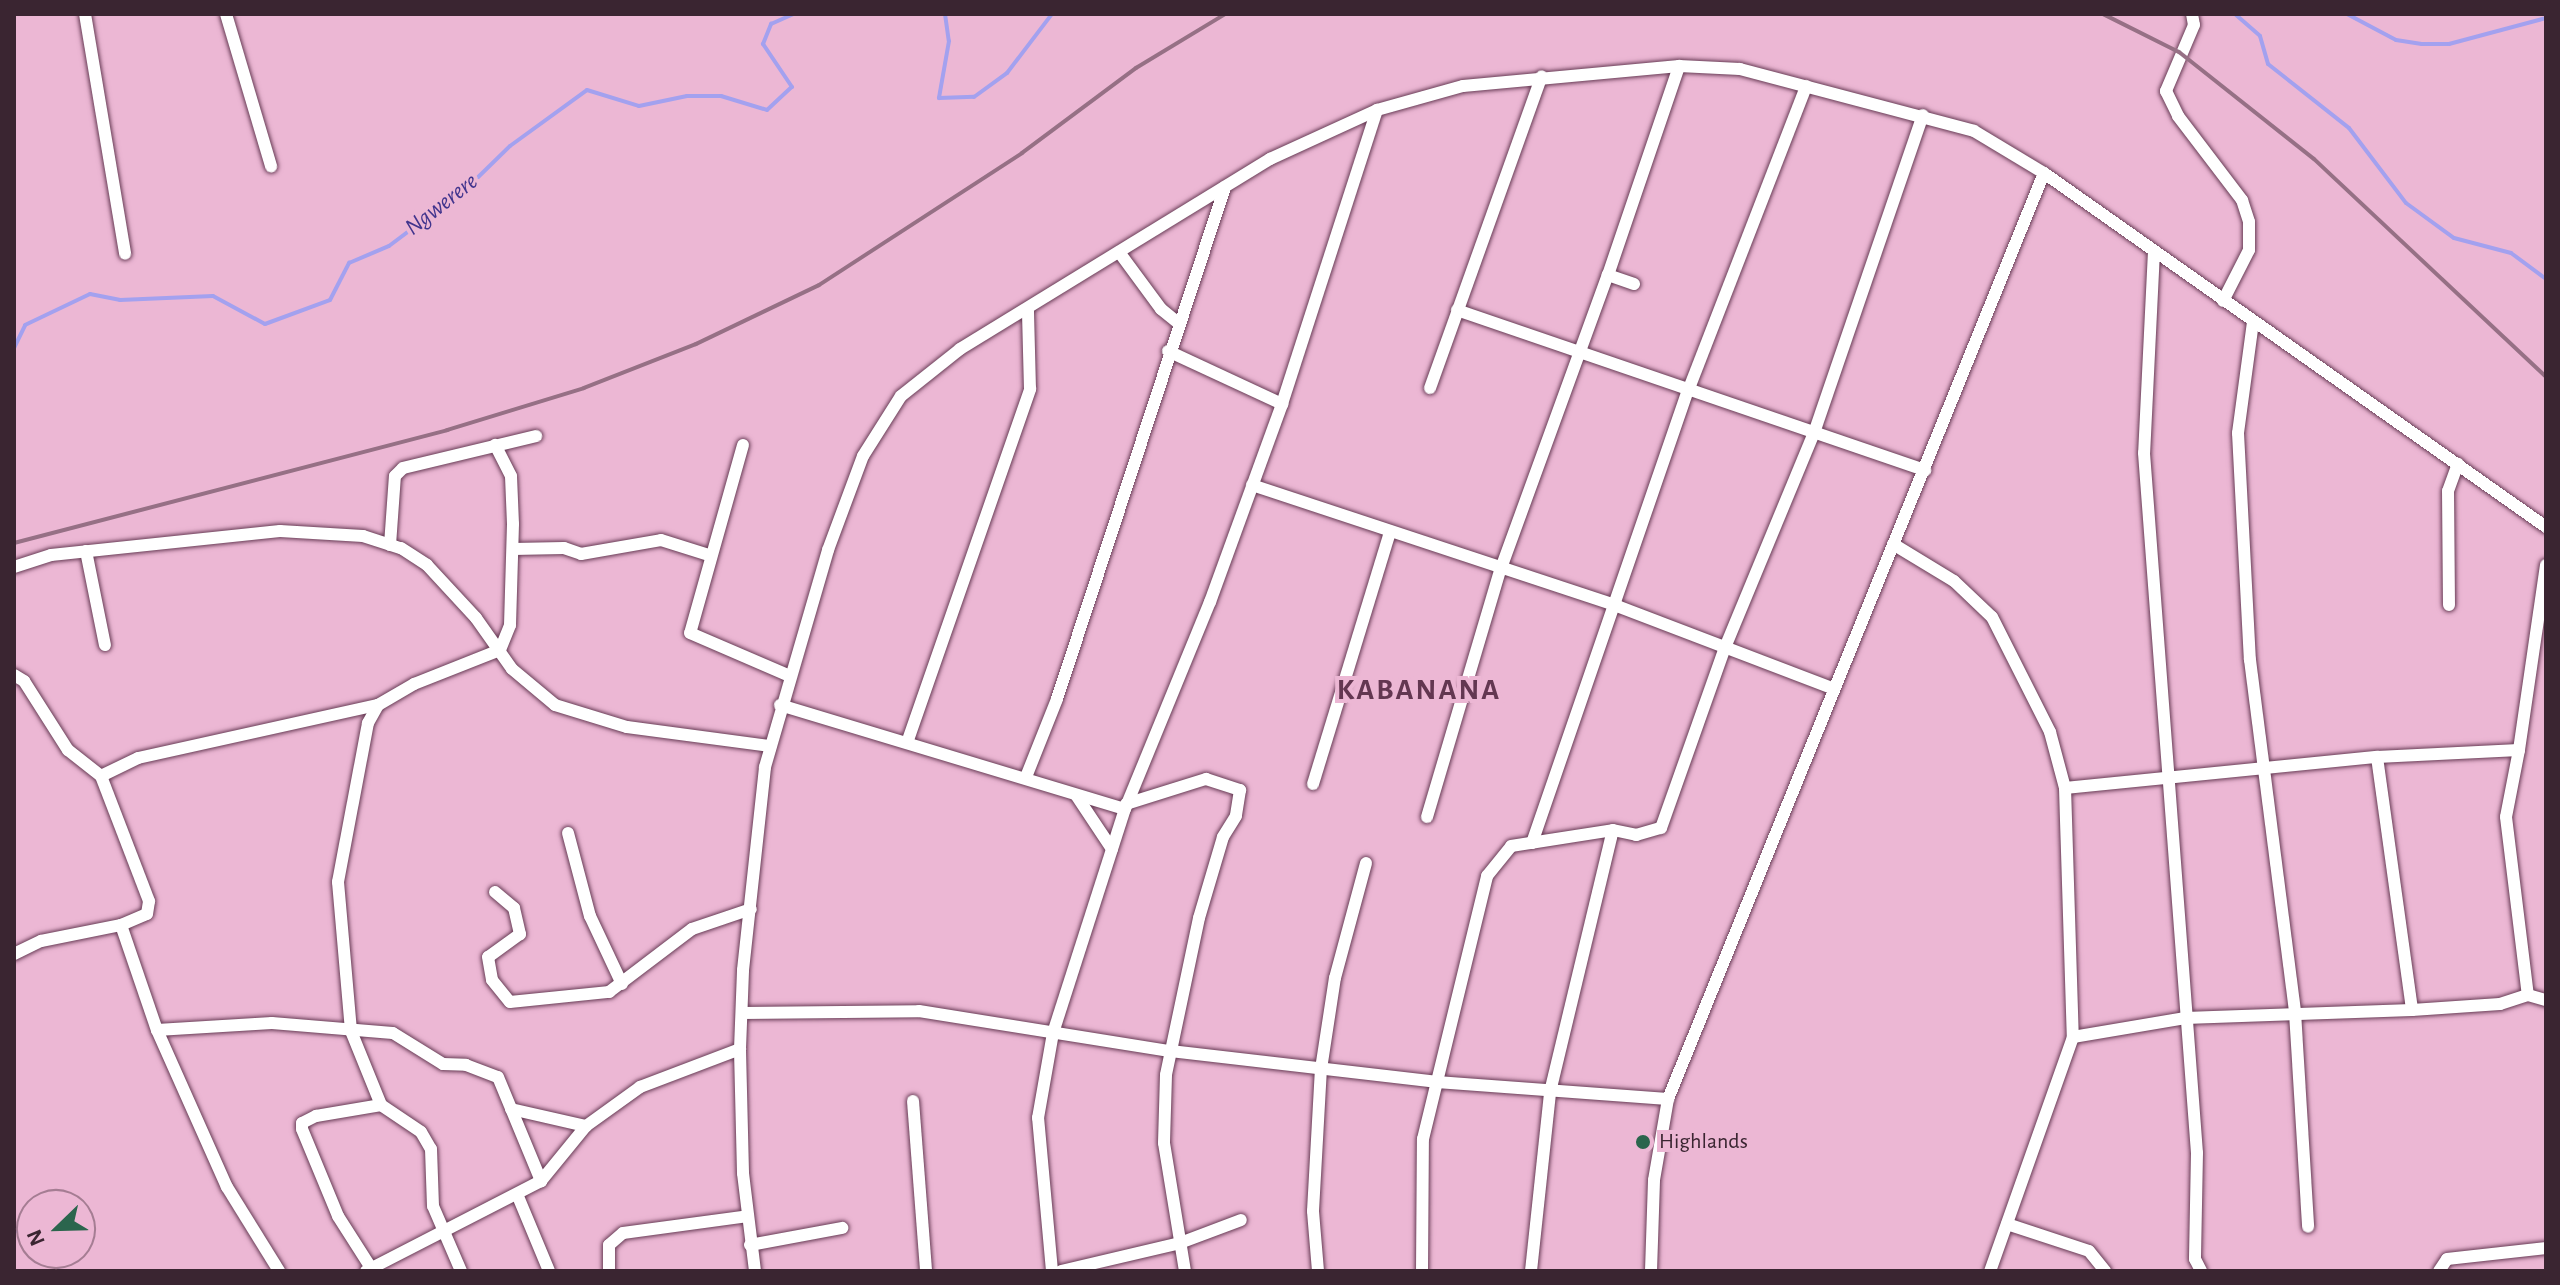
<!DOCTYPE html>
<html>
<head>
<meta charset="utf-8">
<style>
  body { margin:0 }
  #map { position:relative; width:2560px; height:1285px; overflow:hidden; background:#ecb7d4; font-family:"Alegreya Sans",sans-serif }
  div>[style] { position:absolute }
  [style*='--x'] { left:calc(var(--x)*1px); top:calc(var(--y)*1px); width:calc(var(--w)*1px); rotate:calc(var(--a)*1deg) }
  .stream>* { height:4px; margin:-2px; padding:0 2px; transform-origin:2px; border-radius:2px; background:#a3a1ef }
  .roads { filter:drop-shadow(0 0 2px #683c56) drop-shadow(0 0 2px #683c56) }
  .minor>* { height:12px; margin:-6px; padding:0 6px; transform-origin:6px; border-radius:6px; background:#fff }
  .rail>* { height:4px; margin:-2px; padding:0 2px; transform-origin:2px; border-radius:2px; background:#967085 }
  .dots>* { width:22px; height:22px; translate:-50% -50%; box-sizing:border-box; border:4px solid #ecb7d4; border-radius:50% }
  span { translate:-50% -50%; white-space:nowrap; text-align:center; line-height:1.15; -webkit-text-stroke:8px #ecb7d4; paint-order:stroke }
  .poi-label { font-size:22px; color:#3a2531 }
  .left { translate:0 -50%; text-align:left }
  .water-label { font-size:24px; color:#41348d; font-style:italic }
  .district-label { font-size:30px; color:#633751; font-weight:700; letter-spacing:2px }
  .frame { position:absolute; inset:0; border:16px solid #3a2531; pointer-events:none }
  .north { position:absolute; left:16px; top:1189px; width:80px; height:80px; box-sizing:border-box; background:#ecb7d4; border:2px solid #a57d93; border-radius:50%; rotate:247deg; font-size:22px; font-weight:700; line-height:32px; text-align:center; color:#3a2531 }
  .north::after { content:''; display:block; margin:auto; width:28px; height:36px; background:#2b654d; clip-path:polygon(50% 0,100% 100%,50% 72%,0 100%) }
</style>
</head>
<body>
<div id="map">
  <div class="stream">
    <div style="--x:945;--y:14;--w:27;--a:82"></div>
    <div style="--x:949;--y:41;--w:58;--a:100"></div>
    <div style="--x:939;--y:98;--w:35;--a:-2"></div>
    <div style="--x:974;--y:97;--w:41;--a:-36"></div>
    <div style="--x:1007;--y:73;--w:74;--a:-52.7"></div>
    <div style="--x:2235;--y:14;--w:33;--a:41"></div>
    <div style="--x:2260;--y:36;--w:29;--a:74"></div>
    <div style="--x:2268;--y:64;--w:103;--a:38.3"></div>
    <div style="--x:2349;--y:128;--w:94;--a:52.8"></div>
    <div style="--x:2406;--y:203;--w:59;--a:36.1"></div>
    <div style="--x:2454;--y:238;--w:59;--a:14.7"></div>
    <div style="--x:2511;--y:253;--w:44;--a:36.6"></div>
    <div style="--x:2347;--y:14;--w:55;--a:28"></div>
    <div style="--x:2396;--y:40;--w:26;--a:9"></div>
    <div style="--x:2422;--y:44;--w:27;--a:0"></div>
    <div style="--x:2449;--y:44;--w:100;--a:-15"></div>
    <div style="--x:14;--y:348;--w:25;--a:-64"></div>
    <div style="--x:25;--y:325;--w:72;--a:-25.5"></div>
    <div style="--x:90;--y:294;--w:31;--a:11"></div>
    <div style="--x:120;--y:300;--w:93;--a:-2.5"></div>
    <div style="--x:213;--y:296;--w:59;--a:28.3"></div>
    <div style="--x:265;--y:324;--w:69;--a:-20.3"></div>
    <div style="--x:330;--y:300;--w:42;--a:-62.8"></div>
    <div style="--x:349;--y:263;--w:43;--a:-23"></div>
    <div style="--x:389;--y:246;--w:100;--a:-36.9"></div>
    <div style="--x:469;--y:186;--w:57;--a:-44.3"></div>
    <div style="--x:510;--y:146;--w:95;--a:-36"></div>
    <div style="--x:587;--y:90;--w:54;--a:17.1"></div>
    <div style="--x:639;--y:106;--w:49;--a:-11.8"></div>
    <div style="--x:687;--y:96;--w:34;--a:0"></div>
    <div style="--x:721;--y:96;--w:48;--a:16.9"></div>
    <div style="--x:767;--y:110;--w:34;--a:-43"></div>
    <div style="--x:792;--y:87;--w:52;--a:-124"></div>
    <div style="--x:763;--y:44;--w:22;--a:-68"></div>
    <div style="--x:771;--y:24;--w:24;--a:-24"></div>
    <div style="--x:14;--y:1229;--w:21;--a:31"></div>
    <div style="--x:43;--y:1253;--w:24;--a:48"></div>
  </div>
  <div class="roads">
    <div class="minor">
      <div style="--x:85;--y:14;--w:243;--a:80.5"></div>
      <div style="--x:226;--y:14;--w:159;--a:73.5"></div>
      <div style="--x:2192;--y:14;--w:11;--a:80"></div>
      <div style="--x:2194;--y:25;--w:72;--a:113"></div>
      <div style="--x:2166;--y:91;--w:28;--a:64"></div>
      <div style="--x:2178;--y:116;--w:106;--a:52.7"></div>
      <div style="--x:2242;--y:200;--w:23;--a:72"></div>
      <div style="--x:2249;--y:222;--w:28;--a:90"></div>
      <div style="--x:2249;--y:250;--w:57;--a:117"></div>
      <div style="--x:2154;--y:251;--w:202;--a:92.8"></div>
      <div style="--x:2144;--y:453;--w:702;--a:85.67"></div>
      <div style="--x:2197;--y:1153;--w:106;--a:91.1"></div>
      <div style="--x:2195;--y:1259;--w:13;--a:63"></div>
      <div style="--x:1119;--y:252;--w:71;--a:53.6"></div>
      <div style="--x:1161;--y:309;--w:22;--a:39"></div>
      <div style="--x:1634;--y:284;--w:28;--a:-161"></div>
      <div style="--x:1608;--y:275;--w:221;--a:-71.2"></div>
      <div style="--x:1457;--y:310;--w:495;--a:18.9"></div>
      <div style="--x:2253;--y:322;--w:112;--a:97.7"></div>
      <div style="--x:2238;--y:433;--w:227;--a:87"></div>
      <div style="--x:2250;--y:660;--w:355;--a:82.7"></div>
      <div style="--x:2295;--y:1012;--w:215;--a:86.5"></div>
      <div style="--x:1168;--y:351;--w:126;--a:24.9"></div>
      <div style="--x:1430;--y:388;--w:331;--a:-70.3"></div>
      <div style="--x:743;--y:445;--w:195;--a:105.7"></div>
      <div style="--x:690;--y:633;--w:109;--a:23.3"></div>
      <div style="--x:1252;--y:485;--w:385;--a:18.3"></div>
      <div style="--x:1617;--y:606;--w:232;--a:20.9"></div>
      <div style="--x:1893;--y:544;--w:71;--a:31.2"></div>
      <div style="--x:1954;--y:581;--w:52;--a:43.5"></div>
      <div style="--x:1992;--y:617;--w:129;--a:63.2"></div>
      <div style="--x:2050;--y:732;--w:58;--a:75"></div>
      <div style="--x:2065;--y:788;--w:249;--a:88.2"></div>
      <div style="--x:2073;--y:1037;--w:248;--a:109.5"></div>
      <div style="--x:390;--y:545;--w:69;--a:-85.9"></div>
      <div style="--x:395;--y:476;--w:11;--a:-45"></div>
      <div style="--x:403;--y:468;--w:137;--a:-13.5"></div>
      <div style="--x:513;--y:549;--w:51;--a:-1.1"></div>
      <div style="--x:564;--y:548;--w:18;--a:19"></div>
      <div style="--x:581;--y:554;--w:81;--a:-9.9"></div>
      <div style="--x:661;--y:540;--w:50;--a:17.4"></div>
      <div style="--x:86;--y:551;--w:96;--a:78.6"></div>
      <div style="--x:14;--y:567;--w:39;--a:-18"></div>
      <div style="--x:51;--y:555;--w:230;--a:-6"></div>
      <div style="--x:280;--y:531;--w:83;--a:3.4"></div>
      <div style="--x:363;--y:536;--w:40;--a:18"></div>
      <div style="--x:401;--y:548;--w:31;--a:33"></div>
      <div style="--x:427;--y:565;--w:72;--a:47.2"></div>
      <div style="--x:476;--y:618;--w:62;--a:54.8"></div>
      <div style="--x:512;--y:669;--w:56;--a:39.9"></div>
      <div style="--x:555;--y:705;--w:75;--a:17"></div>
      <div style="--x:627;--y:727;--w:143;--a:7.6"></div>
      <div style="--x:2449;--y:605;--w:114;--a:-90.5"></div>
      <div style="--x:2448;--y:491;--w:29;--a:-70"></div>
      <div style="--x:14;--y:675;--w:12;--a:31"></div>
      <div style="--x:24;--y:681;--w:82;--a:57.5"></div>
      <div style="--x:68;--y:750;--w:42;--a:38.2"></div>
      <div style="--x:101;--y:776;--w:41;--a:-25.9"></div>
      <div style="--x:138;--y:758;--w:246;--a:-12.5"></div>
      <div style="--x:378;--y:705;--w:42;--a:-30.3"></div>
      <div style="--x:414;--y:684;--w:92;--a:-21.6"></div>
      <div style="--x:500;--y:650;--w:27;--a:-68"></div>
      <div style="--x:510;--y:625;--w:101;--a:-88.3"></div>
      <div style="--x:513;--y:524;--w:48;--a:-92.4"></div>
      <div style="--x:511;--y:476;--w:35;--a:-117"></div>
      <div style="--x:378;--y:705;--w:21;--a:119"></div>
      <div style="--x:368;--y:723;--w:162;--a:100.7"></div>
      <div style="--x:338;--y:882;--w:150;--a:85"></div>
      <div style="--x:351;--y:1031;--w:80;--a:67.9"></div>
      <div style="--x:381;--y:1105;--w:48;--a:34"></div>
      <div style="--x:421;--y:1132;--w:20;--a:60"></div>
      <div style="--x:431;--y:1149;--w:57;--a:88"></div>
      <div style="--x:433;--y:1206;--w:71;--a:66.7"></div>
      <div style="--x:780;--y:705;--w:360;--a:16.8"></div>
      <div style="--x:908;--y:740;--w:372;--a:-70.8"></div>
      <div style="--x:1030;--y:389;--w:78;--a:-91.5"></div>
      <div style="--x:2519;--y:750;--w:68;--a:101"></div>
      <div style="--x:2506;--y:817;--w:179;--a:83"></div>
      <div style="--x:2377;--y:757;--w:255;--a:82.1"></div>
      <div style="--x:1026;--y:777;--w:84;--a:-68.3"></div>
      <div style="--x:1057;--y:699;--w:539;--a:-71.83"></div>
      <div style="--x:1313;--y:784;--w:264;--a:-73"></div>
      <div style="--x:2065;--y:788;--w:314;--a:-5.7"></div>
      <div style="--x:2377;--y:757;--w:142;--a:-2.8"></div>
      <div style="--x:2519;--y:750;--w:187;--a:-81.7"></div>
      <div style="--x:1076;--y:795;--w:65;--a:56.3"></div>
      <div style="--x:1126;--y:804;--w:84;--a:-17.4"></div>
      <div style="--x:1206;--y:779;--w:36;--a:18"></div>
      <div style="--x:1240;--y:790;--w:26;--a:99"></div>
      <div style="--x:1236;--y:816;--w:25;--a:122"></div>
      <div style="--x:1223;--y:837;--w:84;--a:106.5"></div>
      <div style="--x:1199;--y:918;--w:160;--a:101.9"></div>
      <div style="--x:1166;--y:1075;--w:68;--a:91.7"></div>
      <div style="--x:1164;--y:1143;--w:130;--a:80.7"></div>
      <div style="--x:1427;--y:817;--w:257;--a:-73.5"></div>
      <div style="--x:1500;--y:571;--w:315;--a:-70"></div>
      <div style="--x:568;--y:833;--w:86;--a:75.2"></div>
      <div style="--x:590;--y:916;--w:75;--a:64.8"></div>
      <div style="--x:1532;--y:843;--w:478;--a:-71"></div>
      <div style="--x:1688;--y:391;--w:327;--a:-68.8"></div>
      <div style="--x:495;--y:892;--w:25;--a:40"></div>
      <div style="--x:514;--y:908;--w:27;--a:77"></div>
      <div style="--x:520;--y:934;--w:39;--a:144"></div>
      <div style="--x:488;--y:957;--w:23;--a:80"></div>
      <div style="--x:492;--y:980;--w:28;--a:51"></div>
      <div style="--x:510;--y:1002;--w:100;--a:-5.8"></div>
      <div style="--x:609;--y:992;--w:104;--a:-37.2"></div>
      <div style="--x:692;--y:929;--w:62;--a:-18.7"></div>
      <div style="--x:121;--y:925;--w:111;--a:71.1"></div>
      <div style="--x:157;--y:1030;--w:172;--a:66"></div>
      <div style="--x:227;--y:1187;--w:99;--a:58.2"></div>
      <div style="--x:14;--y:954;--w:30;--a:-26"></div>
      <div style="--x:41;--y:941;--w:82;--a:-11.3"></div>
      <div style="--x:121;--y:925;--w:28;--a:-23"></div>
      <div style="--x:147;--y:914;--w:13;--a:-81"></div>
      <div style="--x:149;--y:901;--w:134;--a:-111"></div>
      <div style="--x:742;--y:1013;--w:177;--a:-0.6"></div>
      <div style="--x:919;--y:1011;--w:254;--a:9.1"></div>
      <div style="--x:1170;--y:1051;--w:268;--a:6.6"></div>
      <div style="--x:1436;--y:1082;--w:233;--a:4.2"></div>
      <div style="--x:157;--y:1030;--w:115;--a:-3.5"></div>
      <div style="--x:272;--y:1023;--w:121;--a:4.7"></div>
      <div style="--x:393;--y:1033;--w:59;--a:31.8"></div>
      <div style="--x:443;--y:1064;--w:23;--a:2"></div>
      <div style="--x:466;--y:1065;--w:34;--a:21"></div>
      <div style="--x:498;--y:1077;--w:113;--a:67.5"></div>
      <div style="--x:2073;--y:1037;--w:114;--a:-9.6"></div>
      <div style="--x:2185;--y:1018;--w:227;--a:-2"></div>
      <div style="--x:2412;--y:1010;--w:88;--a:-3.9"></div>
      <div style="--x:2500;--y:1004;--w:29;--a:-18"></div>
      <div style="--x:2528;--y:995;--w:19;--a:16"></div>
      <div style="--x:913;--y:1101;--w:170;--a:85.6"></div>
      <div style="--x:511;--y:1109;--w:77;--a:12.8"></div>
      <div style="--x:517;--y:1194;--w:83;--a:67.4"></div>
      <div style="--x:2007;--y:1224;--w:86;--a:18.2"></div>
      <div style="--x:2089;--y:1251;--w:26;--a:51"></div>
      <div style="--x:750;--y:1245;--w:94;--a:-10.5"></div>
      <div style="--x:366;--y:1271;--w:197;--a:-27.2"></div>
      <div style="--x:541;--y:1181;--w:71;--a:-50.7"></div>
      <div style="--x:586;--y:1126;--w:67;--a:-35.8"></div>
      <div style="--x:640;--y:1087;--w:107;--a:-20.8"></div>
      <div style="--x:373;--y:1271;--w:65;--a:-122.5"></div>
      <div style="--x:338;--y:1216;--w:94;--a:-112.5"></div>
      <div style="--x:302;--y:1129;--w:6;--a:-90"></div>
      <div style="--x:302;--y:1123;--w:16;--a:-27"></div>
      <div style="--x:316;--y:1116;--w:66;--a:-9.6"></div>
      <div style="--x:609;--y:1271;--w:26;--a:-90"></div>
      <div style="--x:609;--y:1245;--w:18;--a:-41"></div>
      <div style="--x:623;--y:1233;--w:126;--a:-7.7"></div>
      <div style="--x:755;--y:1271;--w:99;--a:-97"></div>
      <div style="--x:743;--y:1173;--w:124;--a:-91.4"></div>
      <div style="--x:740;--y:1049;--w:79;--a:-87.8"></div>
      <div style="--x:743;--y:970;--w:204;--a:-83.8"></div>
      <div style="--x:765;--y:767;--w:226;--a:-73.8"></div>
      <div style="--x:828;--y:550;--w:100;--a:-69.6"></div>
      <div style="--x:863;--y:456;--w:71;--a:-57.7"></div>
      <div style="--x:901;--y:396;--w:75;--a:-38.5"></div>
      <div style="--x:960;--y:349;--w:364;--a:-31.5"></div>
      <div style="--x:1270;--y:159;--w:118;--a:-24.6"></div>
      <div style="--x:1377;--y:110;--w:89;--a:-15.6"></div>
      <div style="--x:1463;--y:86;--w:217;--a:-5.3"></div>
      <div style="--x:1679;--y:66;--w:61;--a:2.8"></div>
      <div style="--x:1740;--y:69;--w:242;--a:14.8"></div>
      <div style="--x:1974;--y:131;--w:82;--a:31"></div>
      <div style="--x:2044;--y:173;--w:614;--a:35.19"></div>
      <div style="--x:1052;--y:1271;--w:154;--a:-95.2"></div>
      <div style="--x:1038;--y:1118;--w:86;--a:-80"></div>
      <div style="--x:1053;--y:1033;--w:235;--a:-72.2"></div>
      <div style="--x:1125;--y:809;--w:224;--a:-67.7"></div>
      <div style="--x:1210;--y:602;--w:211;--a:-70"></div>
      <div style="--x:1282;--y:404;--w:309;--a:-72.1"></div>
      <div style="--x:1061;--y:1271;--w:122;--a:-13.2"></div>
      <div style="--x:1180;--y:1243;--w:65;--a:-20.7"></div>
      <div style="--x:1318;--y:1271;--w:60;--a:-94.8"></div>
      <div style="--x:1313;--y:1211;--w:142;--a:-86.8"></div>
      <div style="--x:1321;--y:1069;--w:92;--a:-81.3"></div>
      <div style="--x:1335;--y:978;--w:119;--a:-74.9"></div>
      <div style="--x:1422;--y:1271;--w:132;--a:-89.6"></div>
      <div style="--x:1423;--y:1139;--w:271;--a:-76.3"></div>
      <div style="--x:1487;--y:876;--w:38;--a:-51"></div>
      <div style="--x:1511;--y:846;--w:103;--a:-8.9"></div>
      <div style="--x:1613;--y:830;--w:24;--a:12"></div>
      <div style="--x:1636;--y:835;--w:26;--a:-16"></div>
      <div style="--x:1661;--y:828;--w:189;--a:-70.5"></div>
      <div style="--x:1724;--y:650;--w:235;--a:-67.5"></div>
      <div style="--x:1814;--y:433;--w:336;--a:-71.1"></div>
      <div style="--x:1531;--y:1271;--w:180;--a:-83.9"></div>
      <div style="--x:1550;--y:1092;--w:269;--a:-76.5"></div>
      <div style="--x:1651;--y:1271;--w:91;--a:-88.1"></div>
      <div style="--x:1654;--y:1180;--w:82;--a:-80.2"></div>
      <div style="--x:1668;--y:1099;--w:999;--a:-67.9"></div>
      <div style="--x:2439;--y:1271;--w:14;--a:-56"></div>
      <div style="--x:2447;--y:1259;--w:100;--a:-6.3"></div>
    </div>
  </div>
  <div class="rail">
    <div style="--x:2103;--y:14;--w:85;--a:26.6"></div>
    <div style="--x:2179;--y:52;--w:172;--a:38.4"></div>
    <div style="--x:2314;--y:159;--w:318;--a:43.2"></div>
    <div style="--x:14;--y:543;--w:448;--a:-14.6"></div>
    <div style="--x:447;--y:430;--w:143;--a:-17"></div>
    <div style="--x:584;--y:388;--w:120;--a:-21.4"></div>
    <div style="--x:696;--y:344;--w:136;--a:-25.6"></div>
    <div style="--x:819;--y:285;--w:242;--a:-33"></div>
    <div style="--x:1022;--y:153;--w:142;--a:-36.7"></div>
    <div style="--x:1136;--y:68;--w:104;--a:-31.2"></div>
  </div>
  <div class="dots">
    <div style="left:1643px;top:1142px;background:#2b654d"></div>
  </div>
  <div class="poi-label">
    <span class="left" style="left:1659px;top:1142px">Highlands</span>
  </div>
  <div class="water-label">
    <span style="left:442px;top:205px;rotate:-38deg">Ngwerere</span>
  </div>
  <div class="district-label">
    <span style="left:1419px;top:690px">KABANANA</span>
  </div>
  <div class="frame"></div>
  <div class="north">N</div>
</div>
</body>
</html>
